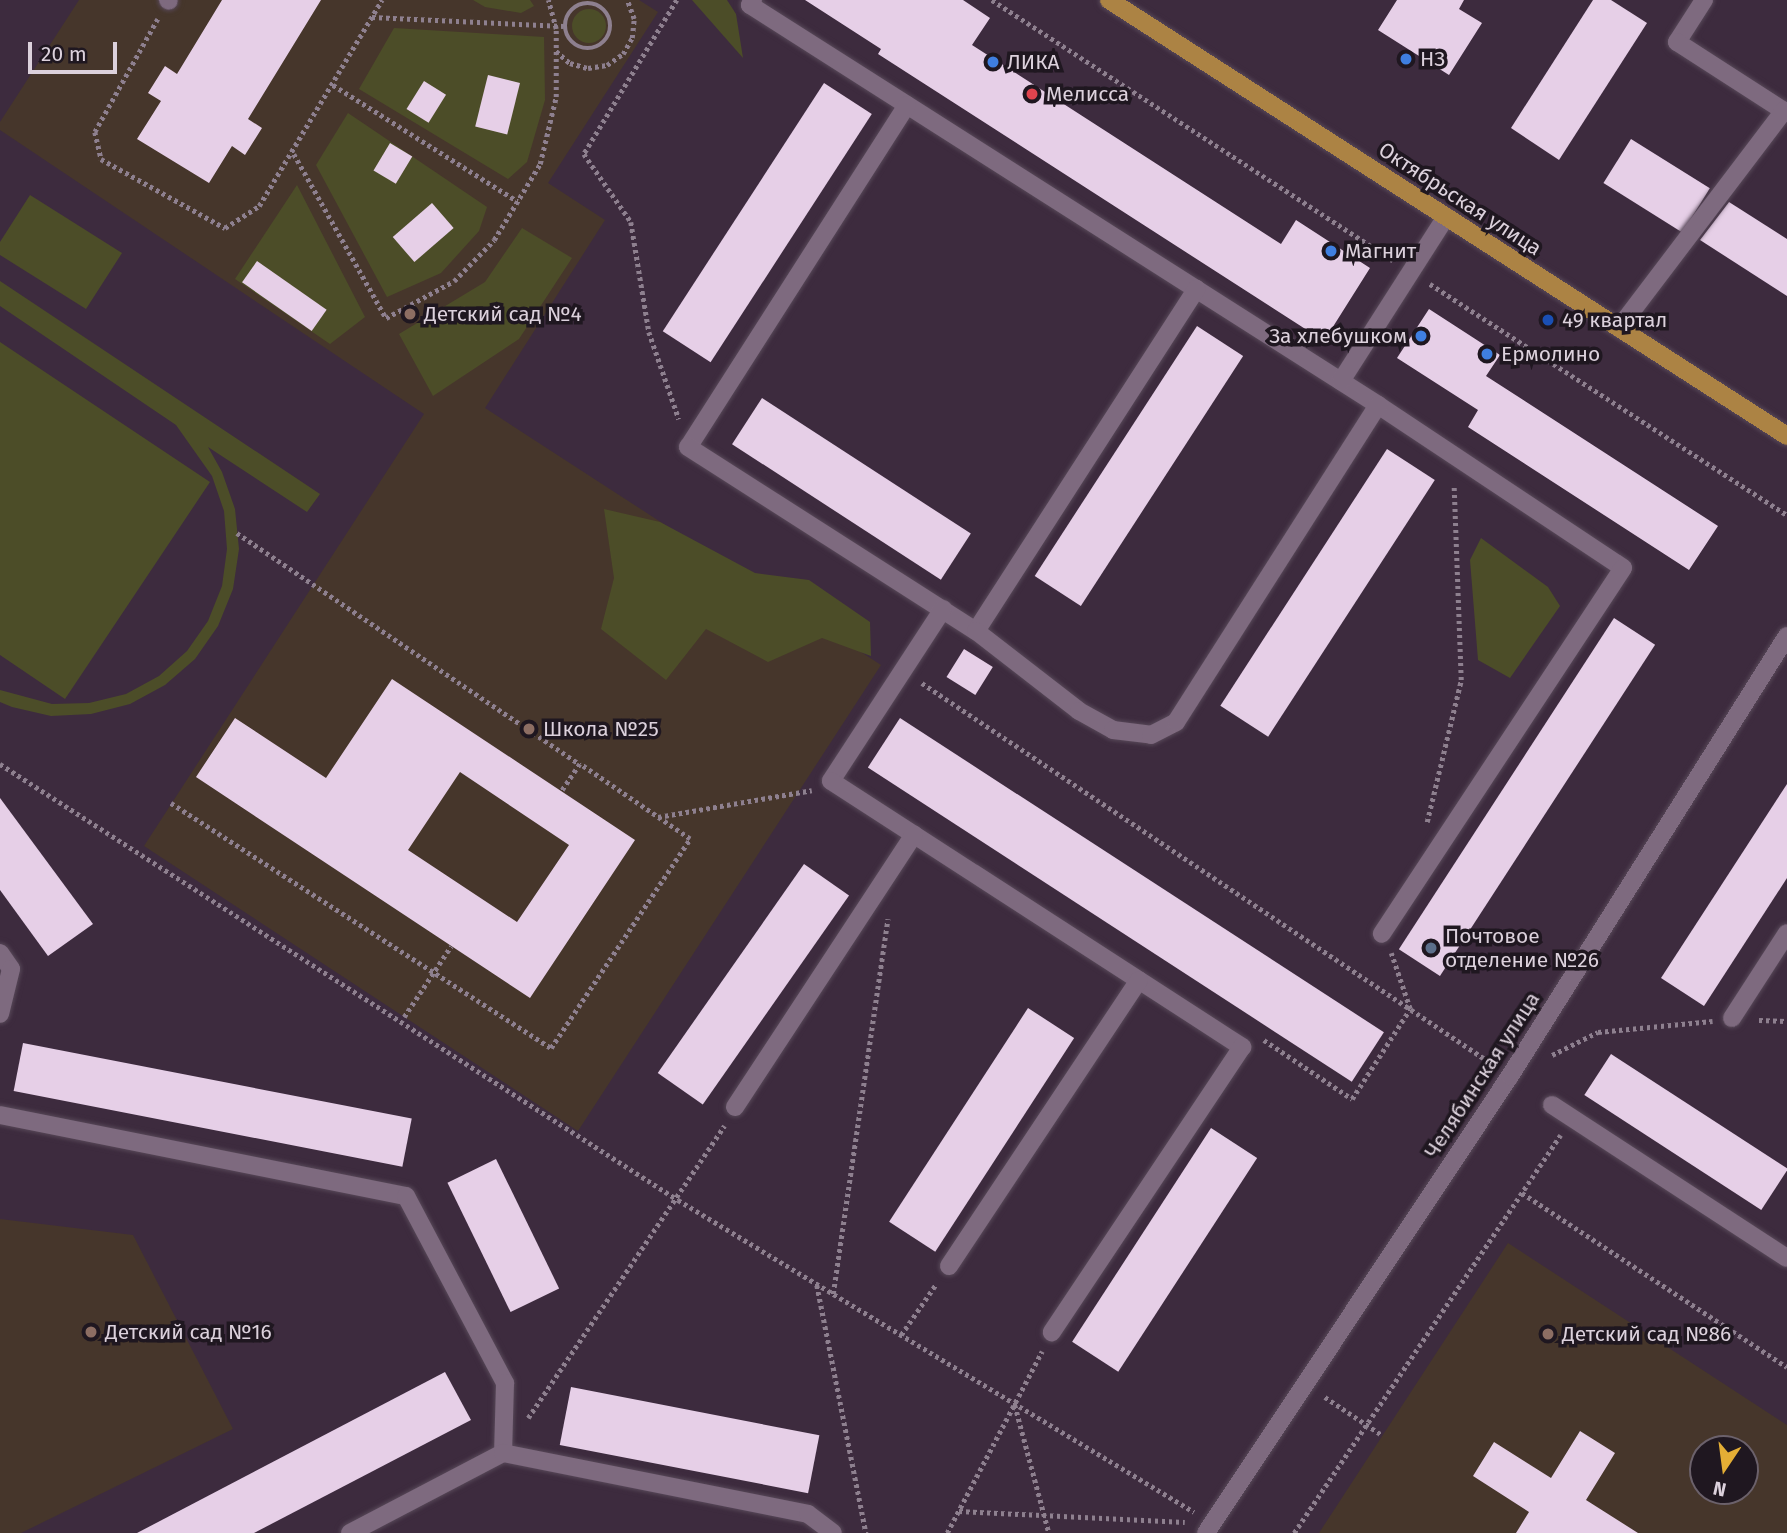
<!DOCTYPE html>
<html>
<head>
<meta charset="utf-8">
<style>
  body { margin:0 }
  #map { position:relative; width:1787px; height:1533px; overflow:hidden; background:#3d2b3e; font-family:"Fira Sans",sans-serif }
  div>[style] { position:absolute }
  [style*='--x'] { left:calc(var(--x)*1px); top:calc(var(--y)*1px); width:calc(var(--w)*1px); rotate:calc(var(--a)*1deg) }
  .education>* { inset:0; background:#46362b }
  .green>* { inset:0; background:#4c4d28 }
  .round { border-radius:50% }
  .building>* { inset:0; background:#e6cfe7; transform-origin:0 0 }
  .path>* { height:4.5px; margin-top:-2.25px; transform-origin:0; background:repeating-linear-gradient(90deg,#8e808f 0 3.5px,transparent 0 7px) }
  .path>.ring { margin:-2.25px; padding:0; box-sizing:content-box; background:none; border:4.5px solid #8e808f; border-radius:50% }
  .roads { filter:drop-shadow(0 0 2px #574858) drop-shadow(0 0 2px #574858) }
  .minor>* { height:18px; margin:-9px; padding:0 9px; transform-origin:9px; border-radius:9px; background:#7e6a7f }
  .major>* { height:18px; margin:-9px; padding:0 9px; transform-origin:9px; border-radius:9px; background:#ac8344 }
  .dots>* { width:19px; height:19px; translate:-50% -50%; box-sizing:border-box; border:4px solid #1f1720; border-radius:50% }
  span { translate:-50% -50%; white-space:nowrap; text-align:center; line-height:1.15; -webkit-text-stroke:7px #1f1720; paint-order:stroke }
  .poi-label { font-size:21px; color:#dcd1dc }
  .left { translate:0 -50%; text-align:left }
  .right { translate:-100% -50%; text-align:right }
  .street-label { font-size:21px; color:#dcd1dc }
  .north { position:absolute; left:1689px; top:1435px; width:70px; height:70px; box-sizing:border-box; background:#1f1720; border:2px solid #6b616b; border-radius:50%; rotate:193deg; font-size:19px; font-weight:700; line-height:28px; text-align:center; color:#dcd1dc }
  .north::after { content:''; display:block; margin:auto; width:24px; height:32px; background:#e4ae35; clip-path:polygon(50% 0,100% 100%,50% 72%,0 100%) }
  .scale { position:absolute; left:28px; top:42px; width:89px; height:32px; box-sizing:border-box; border:4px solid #dcd1dc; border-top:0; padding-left:9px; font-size:21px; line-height:24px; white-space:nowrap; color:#dcd1dc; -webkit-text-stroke:5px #1f1720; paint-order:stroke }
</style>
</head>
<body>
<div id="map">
  <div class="education">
    <div style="clip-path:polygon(79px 0,639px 0,658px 12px,548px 183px,605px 220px,485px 408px,881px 665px,578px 1131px,144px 846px,424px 414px,0 130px,0 122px)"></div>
    <div style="clip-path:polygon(0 1219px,133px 1235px,233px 1429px,21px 1533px,0 1533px)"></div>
    <div style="clip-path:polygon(evenodd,1508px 1243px,1787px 1425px,1787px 1533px,1319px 1533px,1508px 1243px,1703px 1449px,1745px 1449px,1745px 1491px,1703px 1491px,1703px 1449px)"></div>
  </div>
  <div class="green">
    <div style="clip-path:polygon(473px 0,530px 0,534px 6px,521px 13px,485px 7px)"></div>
    <div style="clip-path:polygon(692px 0,727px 0,736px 14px,743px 58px)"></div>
    <div class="round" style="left:572px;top:9px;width:34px;height:34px"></div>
    <div style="clip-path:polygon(394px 28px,544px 37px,545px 100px,527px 162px,508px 179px,359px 89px)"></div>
    <div style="clip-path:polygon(348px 113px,487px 207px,479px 231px,441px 273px,387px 297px,316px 165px)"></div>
    <div style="clip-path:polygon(297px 185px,365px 317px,330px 344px,235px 279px)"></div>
    <div style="clip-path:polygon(30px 195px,122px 253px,86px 309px,0 255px,0 242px)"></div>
    <div style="clip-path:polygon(522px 228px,572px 258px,519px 339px,433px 396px,399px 334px,485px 282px)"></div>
    <div style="clip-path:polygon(0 281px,320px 494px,307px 512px,208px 447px,222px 472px,235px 509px,239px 549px,233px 589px,218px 626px,195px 659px,165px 685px,130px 704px,91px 714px,51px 716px,12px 707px,0 702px,0 690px,52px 704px,89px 703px,126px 694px,159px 676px,187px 651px,208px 621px,222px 586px,227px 549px,224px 511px,212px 476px,176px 425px,0 306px)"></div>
    <div style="clip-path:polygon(0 342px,210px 482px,65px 699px,0 655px)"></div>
    <div style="clip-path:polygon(604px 509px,660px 522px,755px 573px,809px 580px,870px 622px,871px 656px,822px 638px,768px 662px,706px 629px,666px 680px,601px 629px,614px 578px)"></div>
    <div style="clip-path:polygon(1481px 538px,1548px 587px,1560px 606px,1510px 678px,1478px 660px,1470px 560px)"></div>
  </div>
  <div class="building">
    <div style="clip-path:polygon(222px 0,321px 0,248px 119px,262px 128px,245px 155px,232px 146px,209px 183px,137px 139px,161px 101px,148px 93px,165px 66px,177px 74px)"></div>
    <div style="clip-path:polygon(805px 0,963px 0,990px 18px,972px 45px,1281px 244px,1296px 220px,1370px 268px,1324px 341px,878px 54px,881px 49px)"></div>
    <div style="clip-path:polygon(1397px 0,1464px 0,1459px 9px,1482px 23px,1449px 75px,1378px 30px)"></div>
    <div style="clip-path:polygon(1593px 0,1611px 0,1647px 23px,1559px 160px,1511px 128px)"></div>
    <div style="left:488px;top:75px;width:33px;height:53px;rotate:14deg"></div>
    <div style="left:424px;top:81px;width:26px;height:33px;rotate:32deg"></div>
    <div style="left:824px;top:83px;width:57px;height:296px;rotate:33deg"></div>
    <div style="left:1631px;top:139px;width:93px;height:52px;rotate:32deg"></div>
    <div style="left:390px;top:143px;width:26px;height:32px;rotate:31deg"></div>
    <div style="clip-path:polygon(1729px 202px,1787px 239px,1787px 296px,1700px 240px)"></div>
    <div style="left:432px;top:203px;width:33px;height:52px;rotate:49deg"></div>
    <div style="left:257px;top:261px;width:85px;height:26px;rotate:35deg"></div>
    <div style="clip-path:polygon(1429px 309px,1500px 355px,1486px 376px,1718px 526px,1689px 570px,1468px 427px,1478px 410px,1397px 358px)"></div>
    <div style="left:1197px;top:326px;width:55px;height:298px;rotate:33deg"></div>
    <div style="left:762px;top:398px;width:249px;height:55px;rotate:33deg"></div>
    <div style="left:1387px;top:449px;width:57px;height:306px;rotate:33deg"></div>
    <div style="left:1614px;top:618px;width:49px;height:395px;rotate:33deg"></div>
    <div style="left:964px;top:649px;width:34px;height:33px;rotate:32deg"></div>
    <div style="clip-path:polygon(evenodd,392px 679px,635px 840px,530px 998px,196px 777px,235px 718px,326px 778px,392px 679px,460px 772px,569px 845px,517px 922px,408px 850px,460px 772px)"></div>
    <div style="left:900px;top:718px;width:577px;height:59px;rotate:33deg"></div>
    <div style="clip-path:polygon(1787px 784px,1787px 878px,1704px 1006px,1661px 978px)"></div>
    <div style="clip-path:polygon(0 798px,93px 924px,48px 956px,0 890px)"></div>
    <div style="left:804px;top:864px;width:55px;height:255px;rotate:35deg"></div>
    <div style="left:1028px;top:1008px;width:55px;height:255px;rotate:33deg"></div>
    <div style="left:23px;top:1043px;width:396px;height:49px;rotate:11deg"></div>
    <div style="left:1611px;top:1054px;width:211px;height:49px;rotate:33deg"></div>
    <div style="left:1211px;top:1128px;width:55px;height:255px;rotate:33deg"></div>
    <div style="left:496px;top:1159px;width:144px;height:54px;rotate:64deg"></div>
    <div style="clip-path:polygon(445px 1372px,471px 1420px,254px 1533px,137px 1533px)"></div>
    <div style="left:571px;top:1387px;width:253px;height:59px;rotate:11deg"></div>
    <div style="clip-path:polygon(1580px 1431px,1615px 1453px,1586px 1500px,1638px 1533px,1516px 1533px,1529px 1512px,1473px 1476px,1494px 1442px,1551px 1478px)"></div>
  </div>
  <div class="path">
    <div style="--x:677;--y:0;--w:180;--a:121.1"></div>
    <div style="--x:584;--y:154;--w:83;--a:55.3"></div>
    <div style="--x:631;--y:222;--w:111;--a:80.7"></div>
    <div style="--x:649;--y:332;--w:92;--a:71"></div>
    <div style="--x:992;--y:0;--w:478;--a:33"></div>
    <div class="ring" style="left:565px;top:3px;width:41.5px;height:41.5px"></div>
    <div style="--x:372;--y:17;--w:192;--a:2.7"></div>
    <div style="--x:158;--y:19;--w:129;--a:119.1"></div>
    <div style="--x:95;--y:132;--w:28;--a:77"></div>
    <div style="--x:101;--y:159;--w:142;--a:29.1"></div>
    <div style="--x:225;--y:228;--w:40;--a:-32.9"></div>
    <div style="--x:259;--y:206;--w:240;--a:-59.2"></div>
    <div style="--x:556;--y:51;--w:18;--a:41"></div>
    <div style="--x:570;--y:63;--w:19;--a:16"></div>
    <div style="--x:588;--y:68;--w:19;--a:-9"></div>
    <div style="--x:607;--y:65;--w:19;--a:-35"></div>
    <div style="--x:623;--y:54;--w:18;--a:-61"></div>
    <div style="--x:632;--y:38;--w:19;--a:-84"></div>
    <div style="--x:634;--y:19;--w:20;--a:-110"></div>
    <div style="--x:333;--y:85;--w:218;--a:32.2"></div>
    <div style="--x:294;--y:154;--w:188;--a:60.7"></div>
    <div style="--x:386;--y:318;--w:77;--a:-28.6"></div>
    <div style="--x:454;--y:281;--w:57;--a:-45.7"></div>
    <div style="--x:494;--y:240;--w:89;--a:-58.8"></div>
    <div style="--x:540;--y:164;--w:69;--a:-76.6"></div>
    <div style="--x:556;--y:97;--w:68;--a:-90"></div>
    <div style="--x:556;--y:29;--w:30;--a:-105"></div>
    <div style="--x:1430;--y:284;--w:425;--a:32.9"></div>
    <div style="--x:237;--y:533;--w:414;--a:34"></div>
    <div style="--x:922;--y:683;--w:684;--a:33.74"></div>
    <div style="--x:0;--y:764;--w:806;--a:32.74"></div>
    <div style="--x:678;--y:1200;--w:603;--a:31.16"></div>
    <div style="--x:171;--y:803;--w:452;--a:32.8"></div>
    <div style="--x:551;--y:1048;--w:251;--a:-56.4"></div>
    <div style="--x:690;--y:839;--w:133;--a:-145.7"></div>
    <div style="--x:580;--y:764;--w:34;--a:124"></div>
    <div style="--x:658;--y:817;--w:156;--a:-9.9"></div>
    <div style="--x:1427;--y:822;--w:146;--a:-76.5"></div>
    <div style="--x:1461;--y:680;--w:195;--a:-92.1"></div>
    <div style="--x:404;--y:1017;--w:85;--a:-56.5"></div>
    <div style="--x:1759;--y:1020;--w:28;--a:2"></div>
    <div style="--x:1264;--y:1040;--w:106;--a:33.8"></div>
    <div style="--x:1352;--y:1099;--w:107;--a:-57.2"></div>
    <div style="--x:1410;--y:1009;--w:59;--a:-108.7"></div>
    <div style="--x:1552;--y:1055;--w:51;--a:-26.6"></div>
    <div style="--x:1598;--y:1032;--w:115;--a:-5.5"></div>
    <div style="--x:1522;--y:1193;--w:317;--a:33.3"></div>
    <div style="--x:817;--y:1285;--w:253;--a:78.8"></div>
    <div style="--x:833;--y:1294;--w:379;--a:-81.7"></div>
    <div style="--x:901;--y:1335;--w:62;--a:-55.5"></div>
    <div style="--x:1325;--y:1397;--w:69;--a:33.7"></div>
    <div style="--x:1015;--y:1405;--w:132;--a:75.1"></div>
    <div style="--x:528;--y:1418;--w:352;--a:-56.1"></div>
    <div style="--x:959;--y:1511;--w:226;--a:2.8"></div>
    <div style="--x:947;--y:1533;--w:205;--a:-62.4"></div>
    <div style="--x:1294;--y:1533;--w:479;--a:-56.2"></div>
  </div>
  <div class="roads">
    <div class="minor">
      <div style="--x:168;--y:0;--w:1;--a:45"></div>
      <div style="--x:753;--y:0;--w:6;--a:121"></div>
      <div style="--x:750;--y:5;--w:745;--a:32.49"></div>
      <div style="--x:1378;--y:405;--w:294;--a:33.6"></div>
      <div style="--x:1623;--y:568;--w:438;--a:123.4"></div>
      <div style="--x:1704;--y:0;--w:50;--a:122.7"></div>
      <div style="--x:1677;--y:42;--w:131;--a:32.8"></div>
      <div style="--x:907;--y:105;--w:406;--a:122.6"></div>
      <div style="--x:688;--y:447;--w:342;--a:32.6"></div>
      <div style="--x:976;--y:631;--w:407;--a:-57.2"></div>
      <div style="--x:1619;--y:328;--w:273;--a:-52.8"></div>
      <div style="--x:1341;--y:381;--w:195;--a:-57.4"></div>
      <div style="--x:943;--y:609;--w:205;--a:123.1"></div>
      <div style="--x:831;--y:781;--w:490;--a:32.9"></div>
      <div style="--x:1242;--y:1047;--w:343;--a:123.7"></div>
      <div style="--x:976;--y:631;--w:130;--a:37.8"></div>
      <div style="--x:1079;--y:711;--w:39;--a:29"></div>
      <div style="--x:1113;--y:730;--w:38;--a:7"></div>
      <div style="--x:1151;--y:735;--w:28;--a:-27"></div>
      <div style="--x:1176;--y:722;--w:376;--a:-57.5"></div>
      <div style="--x:0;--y:953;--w:19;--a:55"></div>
      <div style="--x:11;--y:969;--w:46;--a:103.7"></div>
      <div style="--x:1732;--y:1018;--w:101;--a:-57.1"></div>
      <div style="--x:1552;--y:1105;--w:280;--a:33.1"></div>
      <div style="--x:735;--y:1107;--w:326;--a:-56.7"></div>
      <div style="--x:0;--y:1115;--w:414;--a:11.3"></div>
      <div style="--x:406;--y:1196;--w:212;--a:62.1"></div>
      <div style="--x:505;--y:1383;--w:70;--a:91.6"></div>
      <div style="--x:949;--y:1266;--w:343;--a:-56.4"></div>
      <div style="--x:350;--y:1533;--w:173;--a:-27.6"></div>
      <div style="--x:503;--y:1453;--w:311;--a:11.3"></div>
      <div style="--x:808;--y:1514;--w:31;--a:37"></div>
      <div style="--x:1206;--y:1533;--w:549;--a:-56.37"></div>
      <div style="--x:1510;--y:1076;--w:520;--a:-57.81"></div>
    </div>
    <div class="major">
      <div style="--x:1109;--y:0;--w:806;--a:32.74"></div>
    </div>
  </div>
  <div class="dots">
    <div style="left:1406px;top:59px;background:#3f7fe0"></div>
    <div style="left:993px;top:62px;background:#3f7fe0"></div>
    <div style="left:1032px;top:94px;background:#e0444e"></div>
    <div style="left:1331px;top:251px;background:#3f7fe0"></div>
    <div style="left:410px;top:314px;background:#8d6e63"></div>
    <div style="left:1548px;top:320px;background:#1a4fb4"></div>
    <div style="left:1421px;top:336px;background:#3f7fe0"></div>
    <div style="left:1487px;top:354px;background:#3f7fe0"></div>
    <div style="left:529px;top:729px;background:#8d6e63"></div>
    <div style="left:1431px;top:948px;background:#5c6f8a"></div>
    <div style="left:91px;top:1332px;background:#8d6e63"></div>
    <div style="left:1548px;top:1334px;background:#8d6e63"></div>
  </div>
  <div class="poi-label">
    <span class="left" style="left:1420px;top:59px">НЗ</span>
    <span class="left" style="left:1007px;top:62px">ЛИКА</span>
    <span class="left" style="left:1046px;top:94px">Мелисса</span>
    <span class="left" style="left:1345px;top:251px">Магнит</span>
    <span class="left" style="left:424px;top:314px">Детский сад №4</span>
    <span class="left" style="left:1562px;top:320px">49 квартал</span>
    <span class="right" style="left:1407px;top:336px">За хлебушком</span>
    <span class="left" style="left:1501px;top:354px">Ермолино</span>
    <span class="left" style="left:543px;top:729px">Школа №25</span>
    <span class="left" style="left:1445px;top:948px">Почтовое<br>отделение №26</span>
    <span class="left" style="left:105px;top:1332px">Детский сад №16</span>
    <span class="left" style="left:1562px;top:1334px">Детский сад №86</span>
  </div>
  <div class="street-label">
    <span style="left:1460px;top:199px;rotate:33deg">Октябрьская улица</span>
    <span style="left:1482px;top:1075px;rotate:-57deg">Челябинская улица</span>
  </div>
  <div class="north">N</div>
  <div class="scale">20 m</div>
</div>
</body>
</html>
